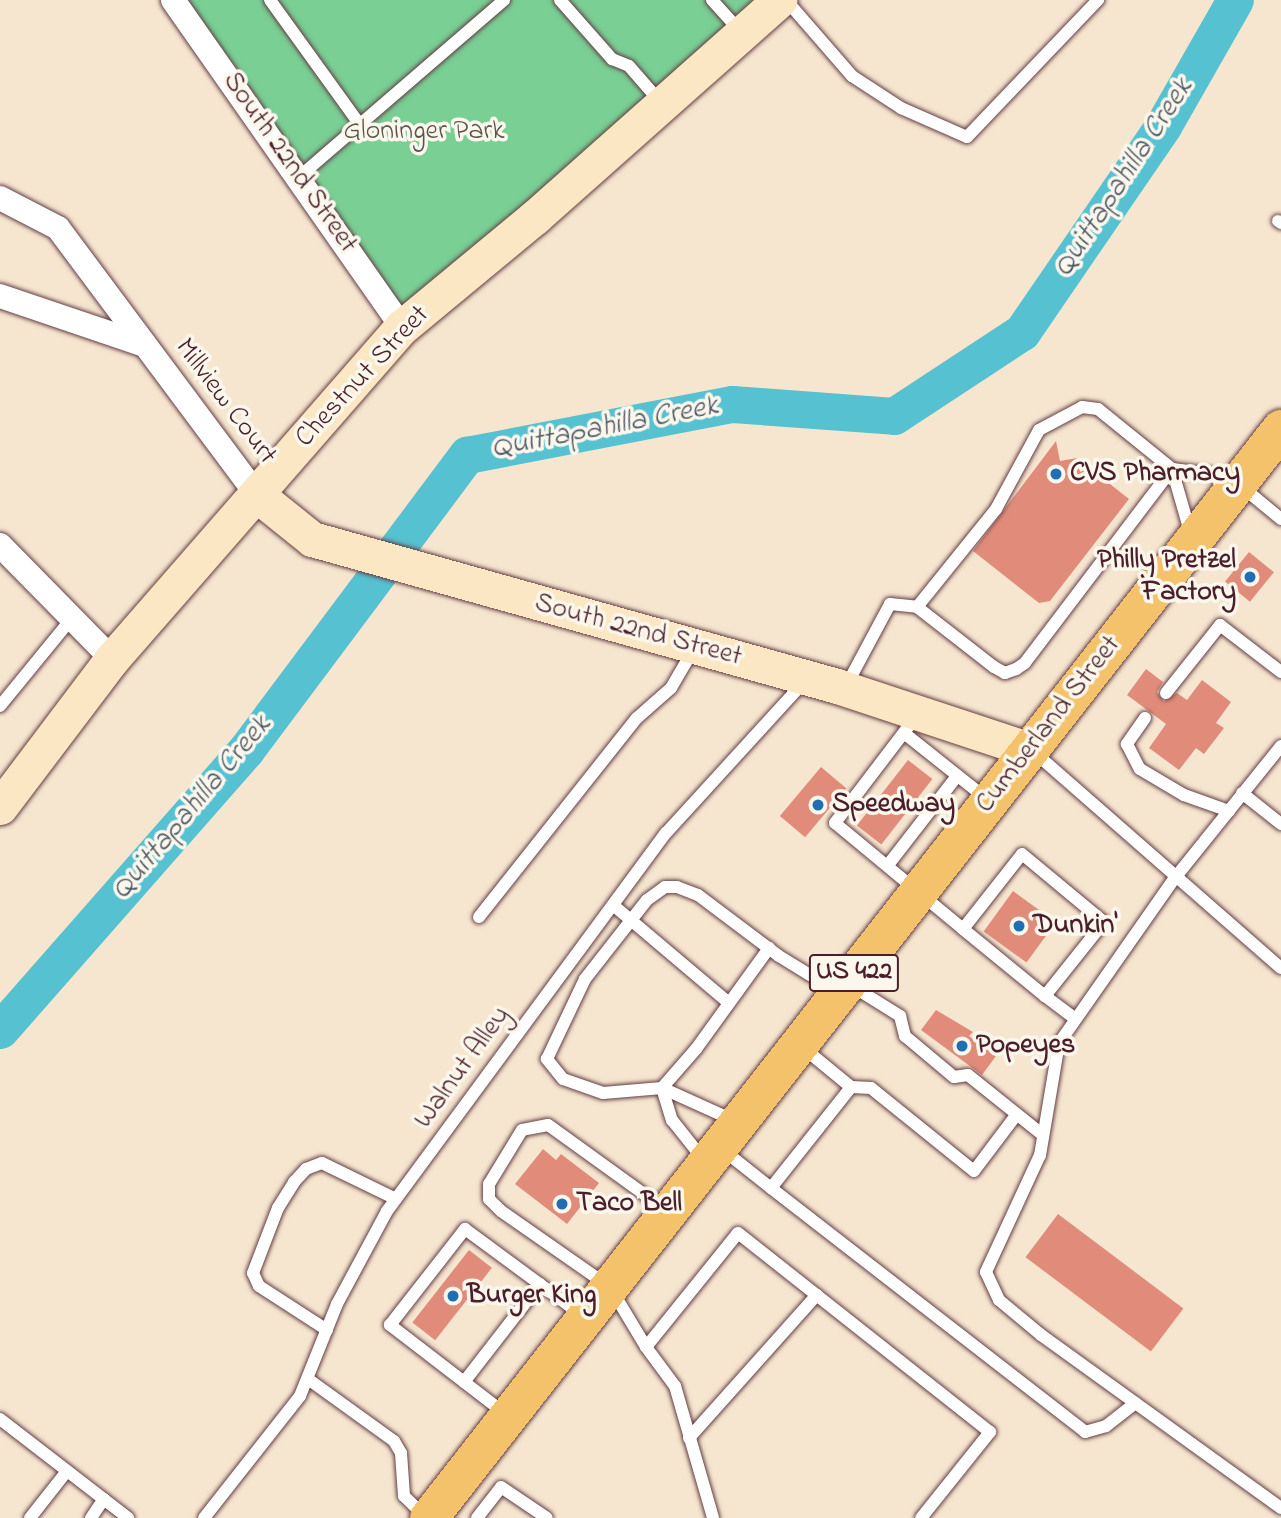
<!DOCTYPE html>
<html>
<head>
<meta charset="utf-8">
<style>
  body { margin:0 }
  #map { position:relative; width:1281px; height:1518px; overflow:hidden; background:#f6e6cf; font-family:"Indie Flower",sans-serif }
  div>[style] { position:absolute }
  [style*='--x'] { left:calc(var(--x)*1px); top:calc(var(--y)*1px); width:calc(var(--w)*1px); rotate:calc(var(--a)*1deg) }
  .green>* { inset:0; background:#79cf94 }
  .river>* { height:37px; margin:-18.5px; padding:0 18.5px; transform-origin:18.5px; border-radius:18.5px; background:#56c1d0 }
  .building>* { inset:0; background:#e18c7b; transform-origin:0 0 }
  .roads { filter:drop-shadow(0 0 2px #643d44) drop-shadow(0 0 2px #643d44) }
  .lane>* { height:12px; margin:-6px; padding:0 6px; transform-origin:6px; border-radius:6px; background:#fff }
  .street>* { height:24px; margin:-12px; padding:0 12px; transform-origin:12px; border-radius:12px; background:#fff }
  .secondary>* { height:35px; margin:-17.5px; padding:0 17.5px; transform-origin:17.5px; border-radius:17.5px; background:#fbe7c3 }
  .highway>* { height:38px; margin:-19px; padding:0 19px; transform-origin:19px; border-radius:19px; background:#f4c26a }
  .dots>* { width:19px; height:19px; translate:-50% -50%; box-sizing:border-box; border:4px solid #fbf7ec; border-radius:50% }
  span { translate:-50% -50%; white-space:nowrap; text-align:center; line-height:1.15; -webkit-text-stroke:7px #fbf7ec; paint-order:stroke }
  .shield-label span { padding:2px 5px; background:#fbf7ec; border:2px solid; border-radius:5px; -webkit-text-stroke-width:0 }
  .shield-label { font-size:26px; color:#4a1f2b; font-weight:700 }
  .park-label { font-size:28px; color:#58544a }
  .street-label { font-size:28px; color:#4a1f2b }
  .poi-label { font-size:28px; color:#4a1f2b; font-weight:700 }
  .left { translate:0 -50%; text-align:left }
  .right { translate:-100% -50%; text-align:right }
  .water-label { font-size:30px; color:#4e5865; font-style:italic }
</style>
</head>
<body>
<div id="map">
  <div class="green">
    <div style="clip-path:polygon(167px 0,773px 0,402px 327px)"></div>
  </div>
  <div class="river">
    <div style="--x:0;--y:1030;--w:373;--a:-48.7"></div>
    <div style="--x:246;--y:750;--w:369;--a:-53.2"></div>
    <div style="--x:467;--y:455;--w:270;--a:-10.9"></div>
    <div style="--x:732;--y:404;--w:162;--a:4.2"></div>
    <div style="--x:894;--y:416;--w:153;--a:-33.3"></div>
    <div style="--x:1022;--y:332;--w:250;--a:-55.6"></div>
    <div style="--x:1163;--y:126;--w:145;--a:-60.3"></div>
  </div>
  <div class="building">
    <div style="clip-path:polygon(1056px 441px,1060px 461px,1077px 458px,1129px 499px,1050px 601px,1039px 603px,973px 551px)"></div>
    <div style="left:1249px;top:552px;width:32px;height:38px;rotate:39deg"></div>
    <div style="clip-path:polygon(1146px 669px,1163px 682px,1157px 692px,1164px 701px,1177px 693px,1187px 700px,1202px 680px,1231px 702px,1216px 723px,1224px 728px,1204px 754px,1196px 748px,1179px 770px,1149px 748px,1166px 724px,1127px 695px)"></div>
    <div style="left:908px;top:760px;width:31px;height:83px;rotate:38deg"></div>
    <div style="left:821px;top:767px;width:33px;height:64px;rotate:40deg"></div>
    <div style="left:1013px;top:891px;width:53px;height:50px;rotate:36deg"></div>
    <div style="clip-path:polygon(936px 1010px,973px 1032px,969px 1036px,996px 1056px,982px 1075px,921px 1030px)"></div>
    <div style="clip-path:polygon(543px 1149px,556px 1160px,561px 1154px,599px 1183px,567px 1224px,515px 1184px)"></div>
    <div style="left:1058px;top:1214px;width:157px;height:54px;rotate:37deg"></div>
    <div style="left:469px;top:1250px;width:29px;height:92px;rotate:38deg"></div>
  </div>
  <div class="roads">
    <div class="lane">
      <div style="--x:270;--y:0;--w:155;--a:54.2"></div>
      <div style="--x:560;--y:0;--w:79;--a:48.6"></div>
      <div style="--x:612;--y:59;--w:18;--a:22"></div>
      <div style="--x:629;--y:66;--w:50;--a:49"></div>
      <div style="--x:712;--y:0;--w:42;--a:47.9"></div>
      <div style="--x:786;--y:0;--w:101;--a:49"></div>
      <div style="--x:852;--y:76;--w:59;--a:33.1"></div>
      <div style="--x:901;--y:108;--w:72;--a:23.7"></div>
      <div style="--x:967;--y:137;--w:190;--a:-46.3"></div>
      <div style="--x:299;--y:177;--w:271;--a:-40.8"></div>
      <div style="--x:1278;--y:221;--w:4;--a:34"></div>
      <div style="--x:1241;--y:486;--w:52;--a:39.5"></div>
      <div style="--x:1191;--y:535;--w:69;--a:-106.1"></div>
      <div style="--x:1172;--y:469;--w:64;--a:7.2"></div>
      <div style="--x:845;--y:688;--w:95;--a:-61.8"></div>
      <div style="--x:890;--y:604;--w:27;--a:6"></div>
      <div style="--x:917;--y:607;--w:126;--a:-51.1"></div>
      <div style="--x:996;--y:509;--w:90;--a:-61.4"></div>
      <div style="--x:1039;--y:430;--w:49;--a:-28.1"></div>
      <div style="--x:1082;--y:407;--w:16;--a:7"></div>
      <div style="--x:1098;--y:409;--w:95;--a:39"></div>
      <div style="--x:1172;--y:469;--w:243;--a:127.2"></div>
      <div style="--x:1025;--y:663;--w:11;--a:146"></div>
      <div style="--x:1016;--y:669;--w:12;--a:160"></div>
      <div style="--x:1005;--y:673;--w:13;--a:-151"></div>
      <div style="--x:994;--y:667;--w:98;--a:-142.1"></div>
      <div style="--x:1166;--y:693;--w:87;--a:-51.5"></div>
      <div style="--x:1220;--y:625;--w:77;--a:37.6"></div>
      <div style="--x:0;--y:706;--w:114;--a:-50.7"></div>
      <div style="--x:918;--y:714;--w:137;--a:127.3"></div>
      <div style="--x:835;--y:823;--w:166;--a:39.6"></div>
      <div style="--x:963;--y:929;--w:95;--a:-51.8"></div>
      <div style="--x:1022;--y:854;--w:107;--a:39.7"></div>
      <div style="--x:1104;--y:922;--w:95;--a:128.6"></div>
      <div style="--x:1045;--y:996;--w:38;--a:37"></div>
      <div style="--x:1145;--y:718;--w:32;--a:125"></div>
      <div style="--x:1127;--y:744;--w:28;--a:63"></div>
      <div style="--x:1140;--y:769;--w:51;--a:30.6"></div>
      <div style="--x:1184;--y:795;--w:48;--a:19.6"></div>
      <div style="--x:904;--y:733;--w:106;--a:38.5"></div>
      <div style="--x:1281;--y:746;--w:171;--a:128.8"></div>
      <div style="--x:1174;--y:879;--w:200;--a:125"></div>
      <div style="--x:1059;--y:1043;--w:114;--a:99.6"></div>
      <div style="--x:1040;--y:1155;--w:129;--a:114.8"></div>
      <div style="--x:986;--y:1272;--w:31;--a:65"></div>
      <div style="--x:999;--y:1300;--w:55;--a:39.8"></div>
      <div style="--x:1041;--y:1335;--w:296;--a:35.8"></div>
      <div style="--x:1034;--y:752;--w:328;--a:41.2"></div>
      <div style="--x:1242;--y:793;--w:50;--a:38.5"></div>
      <div style="--x:888;--y:865;--w:113;--a:-52.2"></div>
      <div style="--x:613;--y:905;--w:152;--a:40.2"></div>
      <div style="--x:479;--y:917;--w:254;--a:-51.6"></div>
      <div style="--x:637;--y:718;--w:45;--a:-41.4"></div>
      <div style="--x:671;--y:688;--w:48;--a:-59.7"></div>
      <div style="--x:963;--y:929;--w:106;--a:39.3"></div>
      <div style="--x:852;--y:986;--w:57;--a:32"></div>
      <div style="--x:900;--y:1016;--w:21;--a:76"></div>
      <div style="--x:905;--y:1036;--w:64;--a:39.9"></div>
      <div style="--x:954;--y:1077;--w:14;--a:-8"></div>
      <div style="--x:968;--y:1075;--w:96;--a:38.7"></div>
      <div style="--x:851;--y:1087;--w:20;--a:3"></div>
      <div style="--x:871;--y:1088;--w:132;--a:38.9"></div>
      <div style="--x:974;--y:1171;--w:71;--a:-53"></div>
      <div style="--x:662;--y:1088;--w:52;--a:-48.9"></div>
      <div style="--x:696;--y:1049;--w:125;--a:-54.1"></div>
      <div style="--x:662;--y:1088;--w:34;--a:73"></div>
      <div style="--x:672;--y:1120;--w:50;--a:51.5"></div>
      <div style="--x:735;--y:1121;--w:80;--a:-155.7"></div>
      <div style="--x:662;--y:1088;--w:59;--a:175.2"></div>
      <div style="--x:603;--y:1093;--w:42;--a:-160.7"></div>
      <div style="--x:563;--y:1079;--w:26;--a:-129"></div>
      <div style="--x:547;--y:1059;--w:89;--a:-64.6"></div>
      <div style="--x:585;--y:979;--w:100;--a:-51.9"></div>
      <div style="--x:647;--y:900;--w:22;--a:-36"></div>
      <div style="--x:665;--y:887;--w:12;--a:0"></div>
      <div style="--x:677;--y:887;--w:22;--a:21"></div>
      <div style="--x:698;--y:895;--w:101;--a:37"></div>
      <div style="--x:779;--y:956;--w:67;--a:31.6"></div>
      <div style="--x:723;--y:1150;--w:61;--a:38.4"></div>
      <div style="--x:771;--y:1188;--w:129;--a:-51.6"></div>
      <div style="--x:851;--y:1087;--w:65;--a:-140.6"></div>
      <div style="--x:771;--y:1188;--w:398;--a:37.8"></div>
      <div style="--x:1085;--y:1432;--w:22;--a:-16"></div>
      <div style="--x:1106;--y:1426;--w:37;--a:-38"></div>
      <div style="--x:666;--y:1210;--w:145;--a:-144.2"></div>
      <div style="--x:548;--y:1125;--w:26;--a:169"></div>
      <div style="--x:522;--y:1130;--w:63;--a:121.4"></div>
      <div style="--x:489;--y:1184;--w:15;--a:90"></div>
      <div style="--x:489;--y:1199;--w:17;--a:45"></div>
      <div style="--x:501;--y:1211;--w:133;--a:34.9"></div>
      <div style="--x:610;--y:1287;--w:70;--a:59"></div>
      <div style="--x:646;--y:1347;--w:146;--a:-51.1"></div>
      <div style="--x:738;--y:1233;--w:321;--a:38.3"></div>
      <div style="--x:990;--y:1432;--w:110;--a:128.7"></div>
      <div style="--x:327;--y:1330;--w:81;--a:-147.1"></div>
      <div style="--x:259;--y:1286;--w:14;--a:-115"></div>
      <div style="--x:253;--y:1273;--w:70;--a:-69"></div>
      <div style="--x:278;--y:1208;--w:31;--a:-58"></div>
      <div style="--x:294;--y:1182;--w:18;--a:-47"></div>
      <div style="--x:306;--y:1169;--w:17;--a:-21"></div>
      <div style="--x:322;--y:1163;--w:82;--a:25.9"></div>
      <div style="--x:646;--y:1347;--w:49;--a:53.4"></div>
      <div style="--x:675;--y:1386;--w:137;--a:73.9"></div>
      <div style="--x:308;--y:1379;--w:106;--a:35.8"></div>
      <div style="--x:394;--y:1441;--w:14;--a:60"></div>
      <div style="--x:401;--y:1453;--w:43;--a:86"></div>
      <div style="--x:404;--y:1496;--w:28;--a:44"></div>
      <div style="--x:464;--y:1382;--w:124;--a:-52.2"></div>
      <div style="--x:507;--y:1415;--w:148;--a:-142.4"></div>
      <div style="--x:390;--y:1325;--w:122;--a:-52"></div>
      <div style="--x:465;--y:1229;--w:147;--a:36.4"></div>
      <div style="--x:0;--y:1419;--w:162;--a:37.7"></div>
      <div style="--x:689;--y:1438;--w:192;--a:-48.2"></div>
      <div style="--x:30;--y:1518;--w:60;--a:-51.8"></div>
      <div style="--x:91;--y:1518;--w:23;--a:-56"></div>
      <div style="--x:204;--y:1518;--w:155;--a:-51.8"></div>
      <div style="--x:300;--y:1396;--w:99;--a:-68.1"></div>
      <div style="--x:337;--y:1304;--w:106;--a:-61.7"></div>
      <div style="--x:387;--y:1211;--w:470;--a:-53.6"></div>
      <div style="--x:666;--y:833;--w:206;--a:-47.6"></div>
      <div style="--x:477;--y:1518;--w:39;--a:-52"></div>
      <div style="--x:501;--y:1487;--w:55;--a:34"></div>
    </div>
    <div class="street">
      <div style="--x:173;--y:0;--w:399;--a:55"></div>
      <div style="--x:0;--y:198;--w:65;--a:27.3"></div>
      <div style="--x:58;--y:228;--w:332;--a:53.3"></div>
      <div style="--x:0;--y:296;--w:153;--a:18.7"></div>
      <div style="--x:0;--y:545;--w:160;--a:45.5"></div>
    </div>
    <div class="secondary">
      <div style="--x:256;--y:494;--w:72;--a:38.8"></div>
      <div style="--x:312;--y:539;--w:545;--a:15.64"></div>
      <div style="--x:837;--y:686;--w:204;--a:18.3"></div>
      <div style="--x:0;--y:807;--w:186;--a:-52.9"></div>
      <div style="--x:112;--y:659;--w:441;--a:-48.9"></div>
      <div style="--x:402;--y:327;--w:173;--a:-39.6"></div>
      <div style="--x:535;--y:217;--w:327;--a:-41.6"></div>
    </div>
    <div class="highway">
      <div style="--x:429;--y:1518;--w:1383;--a:-51.96"></div>
    </div>
  </div>
  <div class="dots">
    <div style="left:1056px;top:474px;background:#1f6fb2"></div>
    <div style="left:1250px;top:577px;background:#1f6fb2"></div>
    <div style="left:818px;top:805px;background:#1f6fb2"></div>
    <div style="left:1019px;top:926px;background:#1f6fb2"></div>
    <div style="left:962px;top:1046px;background:#1f6fb2"></div>
    <div style="left:562px;top:1204px;background:#1f6fb2"></div>
    <div style="left:453px;top:1296px;background:#1f6fb2"></div>
  </div>
  <div class="shield-label">
    <span style="left:854px;top:973px">US 422</span>
  </div>
  <div class="park-label">
    <span style="left:424px;top:132px">Gloninger Park</span>
  </div>
  <div class="street-label">
    <span style="left:289px;top:163px;rotate:55deg">South 22nd Street</span>
    <span style="left:363px;top:377px;rotate:-47deg">Chestnut Street</span>
    <span style="left:225px;top:402px;rotate:53deg">Millview Court</span>
    <span style="left:638px;top:631px;rotate:15deg">South 22nd Street</span>
    <span style="left:1049px;top:725px;rotate:-52deg">Cumberland Street</span>
    <span style="left:463px;top:1068px;rotate:-54deg">Walnut Alley</span>
  </div>
  <div class="poi-label">
    <span class="left" style="left:1070px;top:474px">CVS Pharmacy</span>
    <span class="right" style="left:1236px;top:577px">Philly Pretzel<br>Factory</span>
    <span class="left" style="left:832px;top:805px">Speedway</span>
    <span class="left" style="left:1033px;top:926px">Dunkin'</span>
    <span class="left" style="left:976px;top:1046px">Popeyes</span>
    <span class="left" style="left:576px;top:1204px">Taco Bell</span>
    <span class="left" style="left:467px;top:1296px">Burger King</span>
  </div>
  <div class="water-label">
    <span style="left:1124px;top:178px;rotate:-57deg">Quittapahilla Creek</span>
    <span style="left:605px;top:428px;rotate:-11deg">Quittapahilla Creek</span>
    <span style="left:192px;top:808px;rotate:-50deg">Quittapahilla Creek</span>
  </div>
</div>
</body>
</html>
